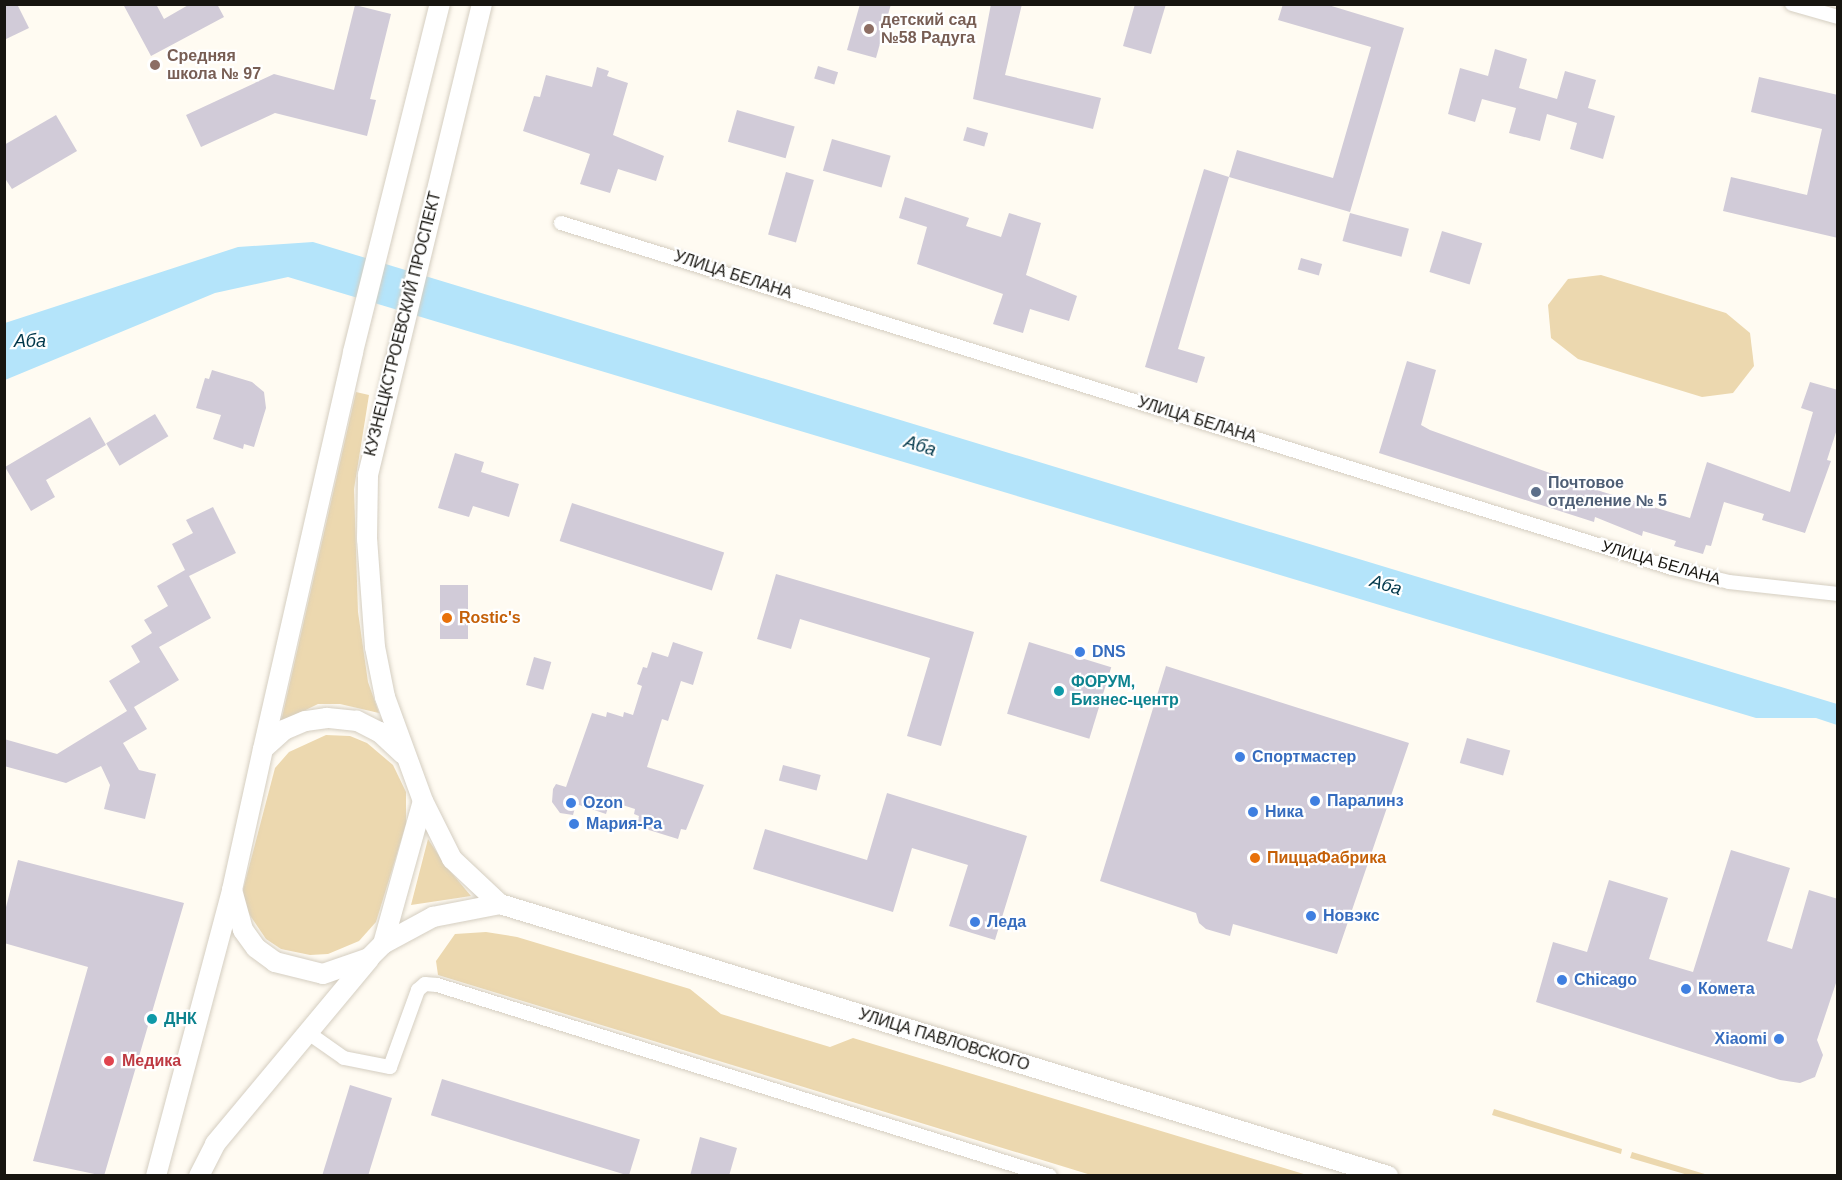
<!DOCTYPE html>
<html>
<head>
<meta charset="utf-8">
<style>
  body { margin:0 }
  #map { position:relative; width:1842px; height:1180px; overflow:hidden; background:#fffbf2; font-family:Helvetica,sans-serif }
  div>[style] { position:absolute }
  [style*='--x'] { left:calc(var(--x)*1px); top:calc(var(--y)*1px); width:calc(var(--w)*1px); rotate:calc(var(--a)*1deg) }
  .green>* { inset:0; background:#ecd8af }
  .water>* { inset:0; background:#b4e4fa }
  .building>* { inset:0; background:#d1cbd8; transform-origin:0 0 }
  .roads { filter:drop-shadow(0 0 2px #d5cec1) drop-shadow(0 0 2px #d5cec1) }
  .minor>* { height:14px; margin:-7px; padding:0 7px; transform-origin:7px; border-radius:7px; background:#fff }
  .secondary>* { height:20px; margin:-10px; padding:0 10px; transform-origin:10px; border-radius:10px; background:#fff }
  .dots>* { width:16px; height:16px; translate:-50% -50%; box-sizing:border-box; border:3px solid #fff; border-radius:50% }
  span { translate:-50% -50%; white-space:nowrap; text-align:center; line-height:1.15; -webkit-text-stroke:4.5px #fff; paint-order:stroke }
  .education-label { font-size:16px; color:#785e54; font-weight:700 }
  .left { translate:0 -50%; text-align:left }
  .street-label { font-size:16px; color:#171510 }
  .service-label { font-size:16px; color:#4e5e75; font-weight:700 }
  .food-label { font-size:16px; color:#c56008; font-weight:700 }
  .shop-label { font-size:16px; color:#366cbe; font-weight:700 }
  .right { translate:-100% -50%; text-align:right }
  .culture-label { font-size:16px; color:#0d838f; font-weight:700 }
  .health-label { font-size:16px; color:#be3a42; font-weight:700 }
  .water-label { font-size:18px; color:#00374a; font-style:italic }
  .frame { position:absolute; inset:0; border:6px solid #171510; pointer-events:none }
</style>
</head>
<body>
<div id="map">
  <div class="green">
    <div style="clip-path:polygon(1601px 275px,1726px 313px,1750px 333px,1754px 366px,1733px 393px,1702px 397px,1578px 359px,1551px 338px,1548px 305px,1568px 279px)"></div>
    <div style="clip-path:polygon(356px 392px,369px 395px,354px 489px,358px 612px,368px 682px,379px 713px,340px 704px,318px 704px,281px 722px)"></div>
    <div style="clip-path:polygon(326px 735px,350px 736px,367px 743px,393px 765px,406px 792px,406px 824px,376px 922px,359px 941px,328px 954px,310px 955px,281px 949px,266px 939px,245px 908px,243px 890px,275px 768px,289px 752px)"></div>
    <div style="clip-path:polygon(428px 839px,445px 865px,471px 896px,411px 905px)"></div>
    <div style="clip-path:polygon(486px 932px,517px 937px,690px 989px,721px 1014px,830px 1047px,853px 1038px,1307px 1175px,1091px 1175px,438px 975px,436px 961px,455px 934px)"></div>
    <div style="clip-path:polygon(1494px 1109px,1622px 1149px,1621px 1154px,1492px 1115px)"></div>
    <div style="clip-path:polygon(1632px 1152px,1708px 1175px,1688px 1175px,1630px 1158px)"></div>
  </div>
  <div class="water">
    <div style="clip-path:polygon(313px 242px,1837px 704px,1837px 725px,1816px 718px,1756px 718px,288px 277px,215px 293px,5px 380px,5px 323px,238px 247px)"></div>
  </div>
  <div class="building">
    <div style="clip-path:polygon(4px 4px,17px 4px,29px 28px,4px 40px)"></div>
    <div style="clip-path:polygon(123px 4px,156px 4px,164px 19px,190px 4px,217px 4px,224px 17px,151px 56px)"></div>
    <div style="clip-path:polygon(860px 4px,891px 4px,876px 58px,847px 50px)"></div>
    <div style="clip-path:polygon(991px 4px,1022px 4px,1005px 75px,1101px 98px,1093px 129px,973px 99px)"></div>
    <div style="clip-path:polygon(1135px 4px,1166px 4px,1151px 54px,1123px 46px)"></div>
    <div style="clip-path:polygon(1283px 4px,1325px 4px,1404px 28px,1350px 212px,1229px 177px,1237px 150px,1333px 178px,1371px 47px,1278px 20px)"></div>
    <div style="clip-path:polygon(355px 5px,391px 14px,370px 99px,376px 100px,367px 136px,275px 113px,201px 147px,186px 115px,274px 74px,334px 90px)"></div>
    <div style="clip-path:polygon(1495px 49px,1527px 59px,1519px 88px,1557px 99px,1565px 71px,1596px 80px,1588px 108px,1615px 116px,1603px 159px,1570px 149px,1577px 123px,1547px 114px,1540px 141px,1509px 133px,1516px 108px,1482px 99px,1475px 122px,1448px 114px,1460px 68px,1488px 76px)"></div>
    <div style="left:818px;top:66px;width:21px;height:13px;rotate:17deg"></div>
    <div style="clip-path:polygon(597px 67px,609px 71px,607px 76px,628px 83px,613px 135px,664px 156px,656px 181px,618px 169px,610px 193px,580px 184px,590px 154px,523px 131px,534px 96px,540px 97px,546px 75px,592px 87px)"></div>
    <div style="clip-path:polygon(1759px 77px,1838px 95px,1838px 238px,1723px 211px,1731px 177px,1807px 195px,1822px 129px,1751px 112px)"></div>
    <div style="left:737px;top:110px;width:60px;height:33px;rotate:16deg"></div>
    <div style="clip-path:polygon(56px 115px,77px 151px,12px 189px,4px 177px,4px 145px)"></div>
    <div style="left:967px;top:127px;width:22px;height:14px;rotate:16deg"></div>
    <div style="left:832px;top:139px;width:61px;height:33px;rotate:16deg"></div>
    <div style="clip-path:polygon(1204px 169px,1229px 177px,1178px 349px,1205px 357px,1197px 383px,1145px 367px)"></div>
    <div style="left:786px;top:172px;width:29px;height:65px;rotate:16deg"></div>
    <div style="clip-path:polygon(905px 197px,969px 218px,966px 226px,1001px 237px,1009px 213px,1041px 223px,1026px 275px,1077px 296px,1069px 321px,1030px 309px,1023px 333px,993px 324px,1003px 294px,917px 264px,927px 227px,899px 218px)"></div>
    <div style="left:1350px;top:213px;width:61px;height:29px;rotate:15deg"></div>
    <div style="left:1442px;top:231px;width:42px;height:43px;rotate:17deg"></div>
    <div style="left:1301px;top:258px;width:22px;height:12px;rotate:16deg"></div>
    <div style="clip-path:polygon(1407px 361px,1436px 370px,1421px 425px,1430px 430px,1603px 492px,1690px 518px,1707px 462px,1790px 492px,1813px 412px,1801px 408px,1810px 382px,1838px 390px,1838px 426px,1827px 460px,1831px 461px,1805px 533px,1762px 520px,1764px 514px,1724px 502px,1711px 546px,1706px 545px,1703px 554px,1674px 546px,1676px 541px,1643px 531px,1642px 536px,1595px 517px,1594px 522px,1379px 453px)"></div>
    <div style="clip-path:polygon(212px 370px,252px 382px,264px 392px,266px 408px,254px 447px,244px 444px,243px 449px,213px 439px,221px 415px,196px 408px,205px 378px,209px 379px)"></div>
    <div style="left:155px;top:414px;width:26px;height:57px;rotate:59deg"></div>
    <div style="clip-path:polygon(90px 417px,106px 445px,46px 480px,55px 497px,31px 511px,5px 467px)"></div>
    <div style="clip-path:polygon(455px 453px,484px 462px,481px 472px,519px 484px,509px 517px,473px 506px,469px 517px,438px 508px)"></div>
    <div style="left:572px;top:503px;width:160px;height:40px;rotate:18deg"></div>
    <div style="clip-path:polygon(213px 507px,236px 553px,189px 576px,211px 618px,159px 647px,179px 680px,134px 707px,147px 729px,123px 743px,139px 770px,156px 774px,145px 819px,104px 809px,110px 785px,101px 766px,66px 783px,4px 766px,4px 739px,57px 754px,127px 711px,109px 681px,140px 662px,131px 646px,152px 633px,144px 620px,168px 606px,157px 586px,185px 570px,172px 544px,193px 533px,186px 520px)"></div>
    <div style="clip-path:polygon(776px 574px,974px 632px,941px 746px,907px 736px,930px 658px,800px 619px,791px 649px,757px 639px)"></div>
    <div style="left:440px;top:585px;width:28px;height:54px"></div>
    <div style="clip-path:polygon(673px 642px,703px 652px,693px 685px,681px 681px,668px 721px,662px 719px,647px 767px,704px 785px,686px 830px,681px 829px,678px 839px,636px 826px,639px 816px,634px 814px,635px 809px,610px 801px,606px 814px,576px 804px,573px 815px,560px 813px,552px 802px,553px 789px,556px 784px,566px 787px,592px 713px,606px 717px,607px 712px,623px 717px,624px 712px,633px 715px,642px 686px,637px 684px,643px 667px,647px 668px,652px 652px,668px 657px)"></div>
    <div style="left:1029px;top:642px;width:86px;height:75px;rotate:17deg"></div>
    <div style="left:534px;top:657px;width:18px;height:29px;rotate:16deg"></div>
    <div style="clip-path:polygon(1166px 666px,1409px 743px,1337px 954px,1233px 924px,1230px 936px,1206px 929px,1199px 923px,1196px 913px,1100px 881px)"></div>
    <div style="left:1467px;top:738px;width:45px;height:26px;rotate:16deg"></div>
    <div style="left:783px;top:765px;width:39px;height:16px;rotate:15deg"></div>
    <div style="clip-path:polygon(887px 793px,1027px 836px,995px 940px,949px 926px,968px 865px,912px 848px,893px 912px,753px 869px,765px 829px,867px 860px)"></div>
    <div style="clip-path:polygon(1731px 850px,1790px 868px,1767px 941px,1792px 949px,1809px 890px,1838px 899px,1838px 977px,1817px 1040px,1823px 1055px,1815px 1077px,1800px 1083px,1780px 1080px,1536px 1002px,1553px 942px,1587px 952px,1609px 880px,1668px 898px,1649px 959px,1693px 972px)"></div>
    <div style="clip-path:polygon(18px 860px,184px 903px,104px 1176px,33px 1161px,88px 967px,4px 943px,4px 915px)"></div>
    <div style="left:442px;top:1079px;width:207px;height:38px;rotate:17deg"></div>
    <div style="clip-path:polygon(350px 1085px,392px 1098px,368px 1176px,322px 1176px)"></div>
    <div style="clip-path:polygon(700px 1137px,737px 1148px,729px 1176px,690px 1176px)"></div>
  </div>
  <div class="roads">
    <div class="minor">
      <div style="--x:1792;--y:4;--w:48;--a:15.8"></div>
      <div style="--x:561;--y:223;--w:1163;--a:17.25"></div>
      <div style="--x:1672;--y:568;--w:59;--a:13.8"></div>
      <div style="--x:1729;--y:582;--w:110;--a:6.3"></div>
      <div style="--x:307;--y:1032;--w:45;--a:35.1"></div>
      <div style="--x:344;--y:1058;--w:47;--a:11.1"></div>
      <div style="--x:390;--y:1067;--w:82;--a:-70"></div>
      <div style="--x:418;--y:990;--w:9;--a:-41"></div>
      <div style="--x:425;--y:984;--w:12;--a:5"></div>
      <div style="--x:437;--y:985;--w:642;--a:17.31"></div>
    </div>
    <div class="secondary">
      <div style="--x:263;--y:749;--w:407;--a:-77.2"></div>
      <div style="--x:353;--y:352;--w:359;--a:-76"></div>
      <div style="--x:403;--y:754;--w:33;--a:-137"></div>
      <div style="--x:379;--y:732;--w:25;--a:-153"></div>
      <div style="--x:357;--y:721;--w:30;--a:-174"></div>
      <div style="--x:327;--y:718;--w:22;--a:172"></div>
      <div style="--x:305;--y:721;--w:23;--a:157"></div>
      <div style="--x:284;--y:730;--w:28;--a:138"></div>
      <div style="--x:263;--y:749;--w:144;--a:102.4"></div>
      <div style="--x:232;--y:890;--w:41;--a:74.6"></div>
      <div style="--x:243;--y:930;--w:22;--a:54"></div>
      <div style="--x:256;--y:948;--w:24;--a:36"></div>
      <div style="--x:275;--y:962;--w:49;--a:14"></div>
      <div style="--x:323;--y:974;--w:49;--a:-19.2"></div>
      <div style="--x:369;--y:958;--w:20;--a:-45"></div>
      <div style="--x:383;--y:944;--w:148;--a:-74.4"></div>
      <div style="--x:423;--y:801;--w:111;--a:-110.1"></div>
      <div style="--x:385;--y:697;--w:51;--a:-101.3"></div>
      <div style="--x:375;--y:647;--w:108;--a:-94.2"></div>
      <div style="--x:367;--y:539;--w:64;--a:-89.1"></div>
      <div style="--x:368;--y:475;--w:485;--a:-76.4"></div>
      <div style="--x:423;--y:801;--w:65;--a:63.4"></div>
      <div style="--x:452;--y:859;--w:66;--a:43.2"></div>
      <div style="--x:500;--y:904;--w:929;--a:17.03"></div>
      <div style="--x:383;--y:944;--w:57;--a:-28.4"></div>
      <div style="--x:433;--y:917;--w:68;--a:-11"></div>
      <div style="--x:156;--y:1176;--w:296;--a:-75.1"></div>
      <div style="--x:199;--y:1176;--w:36;--a:-63"></div>
      <div style="--x:215;--y:1144;--w:241;--a:-50.2"></div>
    </div>
  </div>
  <div class="dots">
    <div style="left:869px;top:29px;background:#8d6e63"></div>
    <div style="left:155px;top:65px;background:#8d6e63"></div>
    <div style="left:1536px;top:492px;background:#5c6f8a"></div>
    <div style="left:447px;top:618px;background:#e8710a"></div>
    <div style="left:1080px;top:652px;background:#3f7fe0"></div>
    <div style="left:1059px;top:691px;background:#0f9aa8"></div>
    <div style="left:1240px;top:757px;background:#3f7fe0"></div>
    <div style="left:1315px;top:801px;background:#3f7fe0"></div>
    <div style="left:571px;top:803px;background:#3f7fe0"></div>
    <div style="left:1253px;top:812px;background:#3f7fe0"></div>
    <div style="left:574px;top:824px;background:#3f7fe0"></div>
    <div style="left:1255px;top:858px;background:#e8710a"></div>
    <div style="left:1311px;top:916px;background:#3f7fe0"></div>
    <div style="left:975px;top:922px;background:#3f7fe0"></div>
    <div style="left:1562px;top:980px;background:#3f7fe0"></div>
    <div style="left:1686px;top:989px;background:#3f7fe0"></div>
    <div style="left:152px;top:1019px;background:#0f9aa8"></div>
    <div style="left:1779px;top:1039px;background:#3f7fe0"></div>
    <div style="left:109px;top:1061px;background:#e0444e"></div>
  </div>
  <div class="education-label">
    <span class="left" style="left:881px;top:29px">детский сад<br>№58 Радуга</span>
    <span class="left" style="left:167px;top:65px">Средняя<br>школа № 97</span>
  </div>
  <div class="street-label">
    <span style="left:733px;top:275px;rotate:18deg">УЛИЦА БЕЛАНА</span>
    <span style="left:403px;top:324px;rotate:-76deg">КУЗНЕЦКСТРОЕВСКИЙ ПРОСПЕКТ</span>
    <span style="left:1197px;top:420px;rotate:17deg">УЛИЦА БЕЛАНА</span>
    <span style="left:1661px;top:563px;rotate:16deg">УЛИЦА БЕЛАНА</span>
    <span style="left:944px;top:1040px;rotate:17deg">УЛИЦА ПАВЛОВСКОГО</span>
  </div>
  <div class="service-label">
    <span class="left" style="left:1548px;top:492px">Почтовое<br>отделение № 5</span>
  </div>
  <div class="food-label">
    <span class="left" style="left:459px;top:618px">Rostic's</span>
    <span class="left" style="left:1267px;top:858px">ПиццаФабрика</span>
  </div>
  <div class="shop-label">
    <span class="left" style="left:1092px;top:652px">DNS</span>
    <span class="left" style="left:1252px;top:757px">Спортмастер</span>
    <span class="left" style="left:1327px;top:801px">Паралинз</span>
    <span class="left" style="left:583px;top:803px">Ozon</span>
    <span class="left" style="left:1265px;top:812px">Ника</span>
    <span class="left" style="left:586px;top:824px">Мария-Ра</span>
    <span class="left" style="left:1323px;top:916px">Новэкс</span>
    <span class="left" style="left:987px;top:922px">Леда</span>
    <span class="left" style="left:1574px;top:980px">Chicago</span>
    <span class="left" style="left:1698px;top:989px">Комета</span>
    <span class="right" style="left:1767px;top:1039px">Xiaomi</span>
  </div>
  <div class="culture-label">
    <span class="left" style="left:1071px;top:691px">ФОРУМ,<br>Бизнес-центр</span>
    <span class="left" style="left:164px;top:1019px">ДНК</span>
  </div>
  <div class="health-label">
    <span class="left" style="left:122px;top:1061px">Медика</span>
  </div>
  <div class="water-label">
    <span style="left:30px;top:341px">Аба</span>
    <span style="left:920px;top:446px;rotate:17deg">Аба</span>
    <span style="left:1386px;top:585px;rotate:17deg">Аба</span>
  </div>
  <div class="frame"></div>
</div>
</body>
</html>
